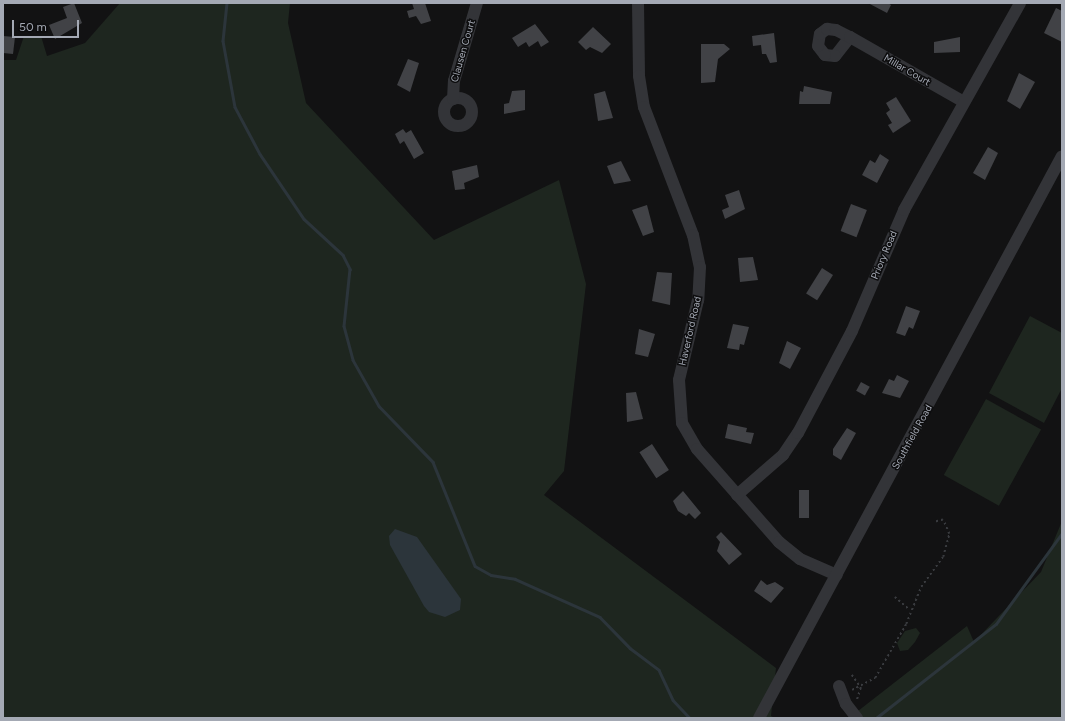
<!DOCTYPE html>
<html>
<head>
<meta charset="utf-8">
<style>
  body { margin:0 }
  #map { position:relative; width:1065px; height:721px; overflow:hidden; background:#121213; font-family:Figtree,sans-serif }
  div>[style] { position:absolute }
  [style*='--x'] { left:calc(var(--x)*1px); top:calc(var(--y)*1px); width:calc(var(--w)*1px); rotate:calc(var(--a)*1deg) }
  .green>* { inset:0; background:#1e261f; transform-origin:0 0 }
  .water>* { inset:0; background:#2c353b }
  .stream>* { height:2.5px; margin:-1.25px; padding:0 1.25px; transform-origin:1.25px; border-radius:1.25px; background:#2c353b }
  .building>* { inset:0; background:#414246; transform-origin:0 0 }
  .path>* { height:1.5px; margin-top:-0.75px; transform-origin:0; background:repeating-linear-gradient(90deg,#393b3f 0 2px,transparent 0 5px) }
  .minor>* { height:12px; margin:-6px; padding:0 6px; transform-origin:6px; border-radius:6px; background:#333438 }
  .minor>.ring { margin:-6px; padding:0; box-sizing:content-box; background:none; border:12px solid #333438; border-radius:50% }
  span { translate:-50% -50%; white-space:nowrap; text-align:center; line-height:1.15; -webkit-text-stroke:3px #0d0d0e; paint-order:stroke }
  .street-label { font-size:10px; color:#a4a9b4 }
  .frame { position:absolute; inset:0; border:4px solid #a4a9b4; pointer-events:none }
  .scale { position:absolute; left:12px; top:20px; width:67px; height:18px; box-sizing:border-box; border:2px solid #a4a9b4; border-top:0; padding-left:5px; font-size:12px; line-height:14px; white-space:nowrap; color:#a4a9b4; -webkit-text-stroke:3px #0d0d0e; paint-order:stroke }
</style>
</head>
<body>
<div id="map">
  <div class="green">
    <div style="clip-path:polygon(120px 3px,290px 3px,288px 23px,306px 103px,434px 240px,559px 180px,586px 284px,564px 471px,544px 495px,776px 668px,771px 716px,775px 718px,3px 718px,3px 60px,16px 60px,24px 36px,41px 36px,47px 56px,85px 43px)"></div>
    <div style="clip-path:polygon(1030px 316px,1062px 333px,1062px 388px,1044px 423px,989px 393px)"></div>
    <div style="left:986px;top:399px;width:63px;height:87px;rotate:29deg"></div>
    <div style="clip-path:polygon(1062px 521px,1062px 718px,849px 718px,967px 626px,974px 642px,1041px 572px)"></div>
    <div style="clip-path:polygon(916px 628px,920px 633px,915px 642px,908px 650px,900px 651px,897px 643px,905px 631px)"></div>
  </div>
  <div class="water">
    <div style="clip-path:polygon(395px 529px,417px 537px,461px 599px,460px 610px,445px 617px,429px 612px,424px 606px,390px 545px,389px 536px)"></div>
  </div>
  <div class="stream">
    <div style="--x:227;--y:3;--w:38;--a:96"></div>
    <div style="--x:223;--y:41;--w:67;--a:79.7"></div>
    <div style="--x:235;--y:107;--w:53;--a:62"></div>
    <div style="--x:260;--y:154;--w:78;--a:55.9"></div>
    <div style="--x:304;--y:219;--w:53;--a:42.7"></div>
    <div style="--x:343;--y:255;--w:16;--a:63"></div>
    <div style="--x:350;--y:269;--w:57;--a:96"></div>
    <div style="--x:344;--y:326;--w:35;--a:75"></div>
    <div style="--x:353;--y:360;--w:53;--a:60.5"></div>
    <div style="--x:379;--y:406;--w:78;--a:46"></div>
    <div style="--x:433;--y:462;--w:112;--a:68"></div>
    <div style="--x:475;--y:566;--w:18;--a:29"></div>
    <div style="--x:491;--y:575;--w:24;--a:9"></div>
    <div style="--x:515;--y:579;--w:93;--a:24.1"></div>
    <div style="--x:600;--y:617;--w:43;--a:45.9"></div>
    <div style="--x:630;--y:648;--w:36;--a:37"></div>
    <div style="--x:659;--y:670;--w:33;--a:65"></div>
    <div style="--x:673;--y:700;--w:25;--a:47"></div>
    <div style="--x:876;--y:718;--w:152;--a:-38.1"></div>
    <div style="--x:996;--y:624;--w:112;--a:-54"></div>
  </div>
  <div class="building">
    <div style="clip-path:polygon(74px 3px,82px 23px,55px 39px,49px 25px,67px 18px,63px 7px)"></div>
    <div style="clip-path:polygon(412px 3px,425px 3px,431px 21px,421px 24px,416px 16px,409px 18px,407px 11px,414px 9px)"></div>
    <div style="clip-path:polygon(868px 3px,888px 3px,891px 5px,887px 13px)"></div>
    <div style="clip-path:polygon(1056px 8px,1062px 11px,1062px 42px,1044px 33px)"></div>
    <div style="clip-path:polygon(535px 24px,549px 42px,541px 47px,538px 41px,529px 47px,526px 42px,518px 47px,512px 38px)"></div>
    <div style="clip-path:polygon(593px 27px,611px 44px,602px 53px,590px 47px,586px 50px,578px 42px)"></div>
    <div style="clip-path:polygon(774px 33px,777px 62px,770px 63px,766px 54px,762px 54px,761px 45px,753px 46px,752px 36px)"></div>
    <div style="clip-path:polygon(3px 36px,15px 37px,13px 54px,3px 53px)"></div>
    <div style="clip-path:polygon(960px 37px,960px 52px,934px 53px,934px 42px)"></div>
    <div style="clip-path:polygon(701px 44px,724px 44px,730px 49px,718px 59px,715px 82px,701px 83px)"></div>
    <div style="clip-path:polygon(408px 59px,419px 63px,410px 92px,397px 85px)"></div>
    <div style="clip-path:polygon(1019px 73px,1035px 82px,1020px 109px,1007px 101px)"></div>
    <div style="clip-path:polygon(804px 86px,832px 92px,830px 104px,799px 104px,800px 91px,803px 92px)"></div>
    <div style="clip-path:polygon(525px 90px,525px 110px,504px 114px,504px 104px,509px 103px,512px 91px)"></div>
    <div style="clip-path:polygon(605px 91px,613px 118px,598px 121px,594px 94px)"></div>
    <div style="clip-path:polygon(896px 97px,911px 121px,893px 133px,888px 125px,892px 123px,886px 113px,890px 110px,886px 103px)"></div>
    <div style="clip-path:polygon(403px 129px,406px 133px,411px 130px,424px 153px,414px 159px,404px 141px,400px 144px,395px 134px)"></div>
    <div style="clip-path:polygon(988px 147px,998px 153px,985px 180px,973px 173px)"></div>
    <div style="clip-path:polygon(880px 154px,889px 160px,877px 183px,862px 175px,870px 160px,875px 163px)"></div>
    <div style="clip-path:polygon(621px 161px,631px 181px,614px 184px,607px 166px)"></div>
    <div style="clip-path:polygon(477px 165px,479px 177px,464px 183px,465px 189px,455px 190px,452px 171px)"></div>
    <div style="clip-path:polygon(739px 190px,745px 209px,725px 219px,722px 210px,729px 207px,725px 195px)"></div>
    <div style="left:851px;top:204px;width:17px;height:29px;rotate:21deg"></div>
    <div style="clip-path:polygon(647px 205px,654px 232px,643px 236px,632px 210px)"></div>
    <div style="clip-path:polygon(753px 257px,758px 280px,740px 282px,738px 258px)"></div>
    <div style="left:822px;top:268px;width:13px;height:30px;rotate:32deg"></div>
    <div style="clip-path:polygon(657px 272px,672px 273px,670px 305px,652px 301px)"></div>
    <div style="clip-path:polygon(906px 306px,920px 311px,913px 329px,909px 327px,905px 336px,896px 333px)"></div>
    <div style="clip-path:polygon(733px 324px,749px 327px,744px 345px,740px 344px,739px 350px,727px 348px)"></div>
    <div style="clip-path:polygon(639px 329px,655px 334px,648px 357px,635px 354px)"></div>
    <div style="clip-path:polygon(787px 341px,801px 348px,790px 369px,779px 363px)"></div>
    <div style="clip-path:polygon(897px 375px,909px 381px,900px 398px,882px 393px,889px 379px,894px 381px)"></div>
    <div style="left:861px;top:382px;width:10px;height:10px;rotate:29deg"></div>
    <div style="clip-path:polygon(636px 392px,643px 419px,627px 422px,626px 393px)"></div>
    <div style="clip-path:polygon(728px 424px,747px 428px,746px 432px,754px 433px,751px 444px,725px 438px)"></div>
    <div style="clip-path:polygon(847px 428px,856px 433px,841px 460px,833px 455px,833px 449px)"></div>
    <div style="left:652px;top:444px;width:31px;height:15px;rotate:57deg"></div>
    <div style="left:799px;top:490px;width:10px;height:28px"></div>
    <div style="clip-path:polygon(683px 491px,701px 513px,695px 519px,689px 513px,686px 516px,678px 511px,673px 501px)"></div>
    <div style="clip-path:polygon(721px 532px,742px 554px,729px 565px,717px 551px,720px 542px,716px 537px)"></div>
    <div style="clip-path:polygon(761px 580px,767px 585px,775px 582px,784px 588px,771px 603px,754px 591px)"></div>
  </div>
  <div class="path">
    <div style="--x:895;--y:597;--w:18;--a:41"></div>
    <div style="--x:852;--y:675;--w:16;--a:55"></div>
    <div style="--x:861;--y:688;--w:13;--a:108"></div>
    <div style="--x:852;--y:690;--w:26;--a:-28"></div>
    <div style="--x:875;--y:678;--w:62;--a:-60.1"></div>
    <div style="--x:906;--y:624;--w:40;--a:-68"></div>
    <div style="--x:921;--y:587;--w:37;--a:-54"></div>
    <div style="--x:943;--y:557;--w:24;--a:-75"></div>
    <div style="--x:949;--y:534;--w:15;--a:-113"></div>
    <div style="--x:943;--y:520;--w:8;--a:166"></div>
  </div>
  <div class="minor">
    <div style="--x:638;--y:3;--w:73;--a:89.2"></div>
    <div style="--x:639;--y:76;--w:31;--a:81"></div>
    <div style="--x:644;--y:107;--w:137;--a:69.1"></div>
    <div style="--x:693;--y:235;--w:33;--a:78"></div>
    <div style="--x:700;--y:267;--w:33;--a:93"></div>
    <div style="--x:698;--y:300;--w:82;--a:103.4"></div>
    <div style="--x:679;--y:380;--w:43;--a:86"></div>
    <div style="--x:682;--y:423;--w:30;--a:60"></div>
    <div style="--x:697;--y:449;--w:124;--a:48.6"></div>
    <div style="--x:779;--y:542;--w:27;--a:39"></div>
    <div style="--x:800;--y:559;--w:40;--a:23.4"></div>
    <div style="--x:850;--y:37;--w:24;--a:128"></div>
    <div style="--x:835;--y:56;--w:10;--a:-174"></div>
    <div style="--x:825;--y:55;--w:11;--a:-128"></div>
    <div style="--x:818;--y:46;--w:12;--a:-81"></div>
    <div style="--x:820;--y:34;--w:9;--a:-36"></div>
    <div style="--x:827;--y:29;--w:9;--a:6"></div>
    <div style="--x:836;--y:30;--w:16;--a:27"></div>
    <div style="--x:850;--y:37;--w:131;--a:29.7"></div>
    <div class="ring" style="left:444px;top:98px;width:16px;height:16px"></div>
    <div style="--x:453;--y:99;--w:18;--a:-87"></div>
    <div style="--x:454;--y:81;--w:81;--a:-73.6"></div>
    <div style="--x:737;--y:495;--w:61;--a:-41"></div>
    <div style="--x:783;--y:455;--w:27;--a:-56"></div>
    <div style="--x:798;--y:433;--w:115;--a:-62.1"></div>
    <div style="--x:852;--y:331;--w:132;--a:-66.7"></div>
    <div style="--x:904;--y:210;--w:237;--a:-60.7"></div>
    <div style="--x:839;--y:686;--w:19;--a:69"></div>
    <div style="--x:846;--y:704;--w:18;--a:52"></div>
    <div style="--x:759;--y:718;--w:638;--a:-61.67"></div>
  </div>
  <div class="street-label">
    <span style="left:463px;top:51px;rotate:-74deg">Clausen Court</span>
    <span style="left:907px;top:70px;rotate:30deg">Millar Court</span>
    <span style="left:884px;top:255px;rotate:-67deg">Priory Road</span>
    <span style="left:690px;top:331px;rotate:-77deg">Haverford Road</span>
    <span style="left:912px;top:437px;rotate:-61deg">Southfield Road</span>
  </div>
  <div class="frame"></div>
  <div class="scale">50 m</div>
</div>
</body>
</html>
